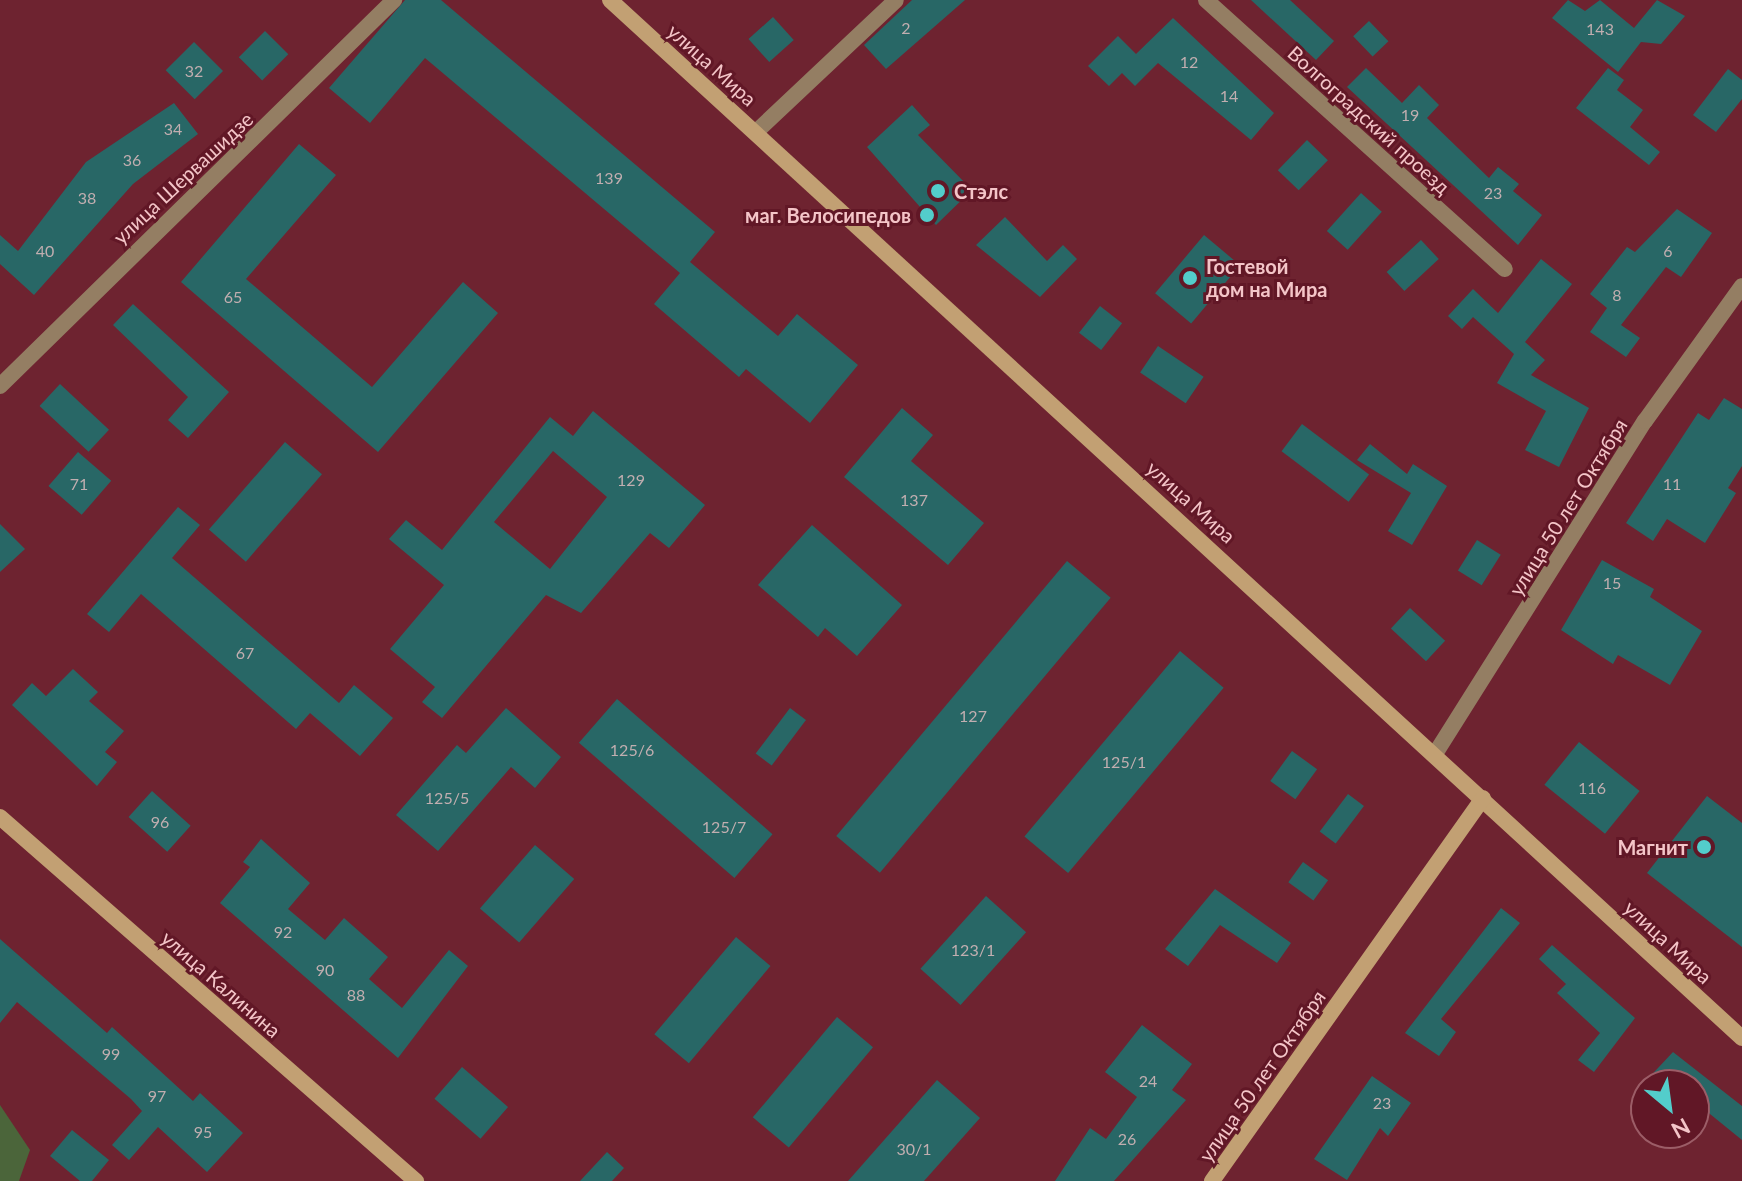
<!DOCTYPE html>
<html>
<head>
<meta charset="utf-8">
<style>
  body { margin:0 }
  #map { position:relative; width:1742px; height:1181px; overflow:hidden; background:#6e2330; font-family:Lato,sans-serif }
  div>[style] { position:absolute }
  [style*='--x'] { left:calc(var(--x)*1px); top:calc(var(--y)*1px); width:calc(var(--w)*1px); rotate:calc(var(--a)*1deg) }
  .green>* { inset:0; background:#4b653a }
  .building>* { inset:0; background:#286766; transform-origin:0 0 }
  .street>* { height:16px; margin:-8px; padding:0 8px; transform-origin:8px; border-radius:8px; background:#947e63 }
  .secondary>* { height:16px; margin:-8px; padding:0 8px; transform-origin:8px; border-radius:8px; background:#c2a073 }
  .dots>* { width:22px; height:22px; translate:-50% -50%; box-sizing:border-box; border:4px solid #611726; border-radius:50% }
  span { translate:-50% -50%; white-space:nowrap; text-align:center; line-height:1.15; -webkit-text-stroke:6px #611726; paint-order:stroke }
  .number-label { font-size:16px; color:#c1aeb0 }
  .number-label span { -webkit-text-stroke-width:0 }
  .street-label { font-size:20px; color:#f4c5c8 }
  .poi-label { font-size:20px; color:#f4c5c8; font-weight:700 }
  .left { translate:0 -50%; text-align:left }
  .right { translate:-100% -50%; text-align:right }
  .north { position:absolute; left:1630px; top:1069px; width:80px; height:80px; box-sizing:border-box; background:#611726; border:2px solid #9c5d67; border-radius:50%; rotate:151deg; font-size:22px; font-weight:700; line-height:32px; text-align:center; color:#f4c5c8 }
  .north::after { content:''; display:block; margin:auto; width:28px; height:36px; background:#53cdcb; clip-path:polygon(50% 0,100% 100%,50% 72%,0 100%) }
</style>
</head>
<body>
<div id="map">
  <div class="green">
    <div style="clip-path:polygon(0 1105px,30px 1150px,19px 1181px,0 1181px)"></div>
  </div>
  <div class="building">
    <div style="clip-path:polygon(405px 0,441px 0,715px 232px,690px 262px,778px 336px,797px 314px,858px 365px,810px 423px,746px 369px,739px 377px,654px 304px,680px 273px,425px 58px,370px 123px,329px 88px)"></div>
    <div style="clip-path:polygon(912px 0,965px 0,886px 69px,864px 45px)"></div>
    <div style="clip-path:polygon(1251px 0,1290px 0,1334px 41px,1316px 60px)"></div>
    <div style="clip-path:polygon(1568px 0,1585px 11px,1600px 0,1634px 28px,1657px 0,1685px 16px,1661px 44px,1641px 42px,1618px 72px,1552px 18px)"></div>
    <div style="left:773px;top:17px;width:31px;height:33px;rotate:48deg"></div>
    <div style="clip-path:polygon(1173px 18px,1274px 113px,1251px 140px,1158px 63px,1135px 86px,1122px 73px,1109px 86px,1088px 66px,1118px 36px,1136px 54px)"></div>
    <div style="left:1369px;top:21px;width:28px;height:22px;rotate:46deg"></div>
    <div style="left:265px;top:31px;width:33px;height:37px;rotate:45deg"></div>
    <div style="left:194px;top:42px;width:41px;height:40px;rotate:45deg"></div>
    <div style="clip-path:polygon(1366px 68px,1402px 103px,1419px 85px,1439px 105px,1427px 118px,1489px 178px,1498px 167px,1519px 184px,1513px 191px,1542px 215px,1518px 245px,1347px 87px)"></div>
    <div style="clip-path:polygon(1608px 68px,1624px 80px,1617px 90px,1643px 110px,1630px 127px,1660px 152px,1649px 165px,1576px 108px)"></div>
    <div style="clip-path:polygon(1728px 69px,1742px 80px,1742px 99px,1716px 132px,1693px 115px)"></div>
    <div style="clip-path:polygon(174px 103px,198px 134px,133px 184px,34px 295px,0 264px,0 235px,18px 251px,86px 162px)"></div>
    <div style="clip-path:polygon(912px 105px,930px 125px,918px 135px,972px 190px,936px 225px,867px 147px)"></div>
    <div style="left:1307px;top:140px;width:29px;height:42px;rotate:44deg"></div>
    <div style="clip-path:polygon(299px 144px,336px 175px,246px 279px,372px 387px,463px 282px,498px 313px,378px 452px,181px 282px)"></div>
    <div style="left:1361px;top:193px;width:28px;height:51px;rotate:42deg"></div>
    <div style="clip-path:polygon(1677px 209px,1712px 233px,1681px 277px,1666px 267px,1621px 325px,1640px 338px,1626px 357px,1590px 332px,1607px 308px,1590px 294px,1627px 247px,1635px 252px)"></div>
    <div style="clip-path:polygon(1005px 217px,1047px 261px,1063px 245px,1077px 259px,1040px 297px,976px 245px)"></div>
    <div style="left:1204px;top:235px;width:47px;height:76px;rotate:40deg"></div>
    <div style="left:1421px;top:240px;width:26px;height:47px;rotate:47deg"></div>
    <div style="clip-path:polygon(1541px 259px,1572px 284px,1525px 342px,1545px 360px,1531px 375px,1589px 408px,1559px 467px,1525px 450px,1546px 411px,1497px 383px,1514px 354px,1473px 317px,1462px 329px,1448px 316px,1473px 289px,1498px 313px)"></div>
    <div style="clip-path:polygon(133px 304px,229px 392px,188px 438px,168px 420px,188px 397px,113px 325px)"></div>
    <div style="left:1100px;top:306px;width:28px;height:34px;rotate:38deg"></div>
    <div style="left:1158px;top:346px;width:55px;height:32px;rotate:34deg"></div>
    <div style="left:60px;top:384px;width:67px;height:30px;rotate:43deg"></div>
    <div style="clip-path:polygon(1724px 398px,1742px 409px,1742px 466px,1728px 488px,1736px 493px,1705px 543px,1667px 519px,1653px 541px,1626px 523px,1698px 413px,1709px 420px)"></div>
    <div style="clip-path:polygon(902px 408px,933px 435px,911px 461px,984px 523px,948px 565px,844px 477px)"></div>
    <div style="clip-path:polygon(evenodd,593px 411px,705px 505px,669px 548px,650px 533px,581px 613px,546px 595px,442px 718px,422px 702px,435px 687px,390px 649px,444px 585px,389px 539px,406px 520px,442px 550px,550px 417px,573px 436px,593px 411px,553px 451px,607px 497px,550px 569px,494px 522px,553px 451px)"></div>
    <div style="left:1302px;top:424px;width:84px;height:34px;rotate:37deg"></div>
    <div style="left:285px;top:442px;width:49px;height:116px;rotate:41deg"></div>
    <div style="clip-path:polygon(1370px 444px,1407px 474px,1413px 464px,1447px 486px,1412px 545px,1388px 531px,1411px 493px,1357px 460px)"></div>
    <div style="left:78px;top:452px;width:44px;height:45px;rotate:41deg"></div>
    <div style="clip-path:polygon(178px 507px,200px 525px,172px 558px,339px 703px,354px 685px,393px 718px,360px 756px,310px 713px,296px 729px,141px 594px,109px 632px,87px 614px)"></div>
    <div style="clip-path:polygon(0 524px,25px 549px,0 572px)"></div>
    <div style="clip-path:polygon(812px 525px,902px 605px,857px 656px,825px 628px,818px 637px,758px 585px)"></div>
    <div style="left:1477px;top:540px;width:28px;height:36px;rotate:32deg"></div>
    <div style="clip-path:polygon(1602px 560px,1654px 589px,1650px 597px,1702px 631px,1670px 685px,1618px 655px,1613px 664px,1561px 630px)"></div>
    <div style="left:1067px;top:561px;width:57px;height:359px;rotate:40deg"></div>
    <div style="left:1410px;top:608px;width:48px;height:28px;rotate:43deg"></div>
    <div style="left:1180px;top:651px;width:57px;height:242px;rotate:40deg"></div>
    <div style="clip-path:polygon(73px 669px,98px 692px,89px 701px,124px 731px,105px 752px,117px 762px,97px 786px,12px 705px,32px 683px,46px 696px)"></div>
    <div style="left:617px;top:699px;width:206px;height:58px;rotate:41deg"></div>
    <div style="clip-path:polygon(506px 708px,561px 757px,535px 788px,511px 767px,438px 851px,396px 815px,457px 745px,466px 753px)"></div>
    <div style="left:790px;top:708px;width:20px;height:57px;rotate:37deg"></div>
    <div style="left:1579px;top:742px;width:78px;height:55px;rotate:39deg"></div>
    <div style="left:1292px;top:751px;width:31px;height:37px;rotate:36deg"></div>
    <div style="left:152px;top:791px;width:52px;height:35px;rotate:42deg"></div>
    <div style="left:1348px;top:794px;width:20px;height:47px;rotate:37deg"></div>
    <div style="clip-path:polygon(1707px 796px,1742px 823px,1742px 947px,1647px 873px)"></div>
    <div style="clip-path:polygon(261px 839px,310px 883px,288px 909px,325px 940px,344px 918px,388px 957px,369px 979px,402px 1008px,449px 950px,468px 966px,398px 1058px,220px 903px,250px 867px,243px 862px)"></div>
    <div style="left:535px;top:845px;width:52px;height:84px;rotate:41deg"></div>
    <div style="left:1303px;top:862px;width:31px;height:25px;rotate:36deg"></div>
    <div style="clip-path:polygon(1215px 889px,1291px 943px,1277px 963px,1220px 925px,1188px 966px,1165px 949px)"></div>
    <div style="left:986px;top:896px;width:54px;height:98px;rotate:42deg"></div>
    <div style="clip-path:polygon(1501px 908px,1520px 923px,1441px 1019px,1456px 1032px,1439px 1056px,1405px 1033px)"></div>
    <div style="left:736px;top:937px;width:45px;height:127px;rotate:40deg"></div>
    <div style="clip-path:polygon(0 939px,107px 1033px,112px 1027px,193px 1101px,200px 1093px,243px 1133px,207px 1172px,158px 1127px,129px 1160px,112px 1145px,142px 1111px,131px 1099px,17px 1002px,0 1023px)"></div>
    <div style="clip-path:polygon(1552px 945px,1635px 1018px,1594px 1072px,1578px 1060px,1600px 1033px,1557px 993px,1566px 984px,1539px 959px)"></div>
    <div style="left:837px;top:1017px;width:47px;height:131px;rotate:40deg"></div>
    <div style="clip-path:polygon(1142px 1025px,1192px 1064px,1172px 1090px,1186px 1100px,1114px 1181px,1055px 1181px,1090px 1128px,1106px 1139px,1137px 1097px,1105px 1072px)"></div>
    <div style="clip-path:polygon(1673px 1052px,1742px 1106px,1742px 1140px,1694px 1101px,1695px 1085px,1642px 1085px)"></div>
    <div style="left:462px;top:1067px;width:61px;height:42px;rotate:41deg"></div>
    <div style="clip-path:polygon(1372px 1076px,1411px 1103px,1388px 1136px,1380px 1128px,1347px 1180px,1314px 1159px)"></div>
    <div style="clip-path:polygon(937px 1080px,980px 1118px,924px 1181px,848px 1181px)"></div>
    <div style="clip-path:polygon(72px 1130px,109px 1160px,92px 1181px,80px 1181px,50px 1156px)"></div>
    <div style="clip-path:polygon(607px 1152px,624px 1168px,612px 1181px,580px 1181px)"></div>
  </div>
  <div class="street">
    <div style="--x:1206;--y:0;--w:402;--a:42"></div>
    <div style="--x:756;--y:132;--w:192;--a:-43.3"></div>
    <div style="--x:0;--y:386;--w:552;--a:-44.41"></div>
    <div style="--x:1435;--y:754;--w:394;--a:-57.8"></div>
    <div style="--x:1645;--y:421;--w:166;--a:-54.3"></div>
  </div>
  <div class="secondary">
    <div style="--x:610;--y:0;--w:1536;--a:42.52"></div>
    <div style="--x:0;--y:817;--w:553;--a:41.19"></div>
    <div style="--x:1212;--y:1181;--w:469;--a:-54.7"></div>
  </div>
  <div class="dots">
    <div style="left:938px;top:191px;background:#53cdcb"></div>
    <div style="left:927px;top:215px;background:#53cdcb"></div>
    <div style="left:1190px;top:278px;background:#53cdcb"></div>
    <div style="left:1704px;top:847px;background:#53cdcb"></div>
  </div>
  <div class="number-label">
    <span style="left:906px;top:28px">2</span>
    <span style="left:1600px;top:29px">143</span>
    <span style="left:1189px;top:62px">12</span>
    <span style="left:194px;top:71px">32</span>
    <span style="left:1229px;top:96px">14</span>
    <span style="left:1410px;top:115px">19</span>
    <span style="left:173px;top:129px">34</span>
    <span style="left:132px;top:160px">36</span>
    <span style="left:609px;top:178px">139</span>
    <span style="left:1493px;top:193px">23</span>
    <span style="left:87px;top:198px">38</span>
    <span style="left:45px;top:251px">40</span>
    <span style="left:1668px;top:251px">6</span>
    <span style="left:1617px;top:295px">8</span>
    <span style="left:233px;top:297px">65</span>
    <span style="left:631px;top:480px">129</span>
    <span style="left:79px;top:484px">71</span>
    <span style="left:1672px;top:484px">11</span>
    <span style="left:914px;top:500px">137</span>
    <span style="left:1612px;top:583px">15</span>
    <span style="left:245px;top:653px">67</span>
    <span style="left:973px;top:716px">127</span>
    <span style="left:632px;top:750px">125/6</span>
    <span style="left:1124px;top:762px">125/1</span>
    <span style="left:1592px;top:788px">116</span>
    <span style="left:447px;top:798px">125/5</span>
    <span style="left:160px;top:822px">96</span>
    <span style="left:724px;top:827px">125/7</span>
    <span style="left:283px;top:932px">92</span>
    <span style="left:973px;top:950px">123/1</span>
    <span style="left:325px;top:970px">90</span>
    <span style="left:356px;top:995px">88</span>
    <span style="left:111px;top:1054px">99</span>
    <span style="left:1148px;top:1081px">24</span>
    <span style="left:157px;top:1096px">97</span>
    <span style="left:1382px;top:1103px">23</span>
    <span style="left:203px;top:1132px">95</span>
    <span style="left:1127px;top:1139px">26</span>
    <span style="left:914px;top:1149px">30/1</span>
  </div>
  <div class="street-label">
    <span style="left:712px;top:65px;rotate:42deg">улица Мира</span>
    <span style="left:1369px;top:120px;rotate:42deg">Волгоградский проезд</span>
    <span style="left:183px;top:178px;rotate:-43deg">улица Шервашидзе</span>
    <span style="left:1191px;top:502px;rotate:42deg">улица Мира</span>
    <span style="left:1568px;top:507px;rotate:-58deg">улица 50 лет Октября</span>
    <span style="left:1668px;top:942px;rotate:43deg">улица Мира</span>
    <span style="left:221px;top:984px;rotate:41deg">улица Калинина</span>
    <span style="left:1262px;top:1076px;rotate:-55deg">улица 50 лет Октября</span>
  </div>
  <div class="poi-label">
    <span class="left" style="left:954px;top:191px">Стэлс</span>
    <span class="right" style="left:911px;top:215px">маг. Велосипедов</span>
    <span class="left" style="left:1206px;top:278px">Гостевой<br>дом на Мира</span>
    <span class="right" style="left:1688px;top:847px">Магнит</span>
  </div>
  <div class="north">N</div>
</div>
</body>
</html>
